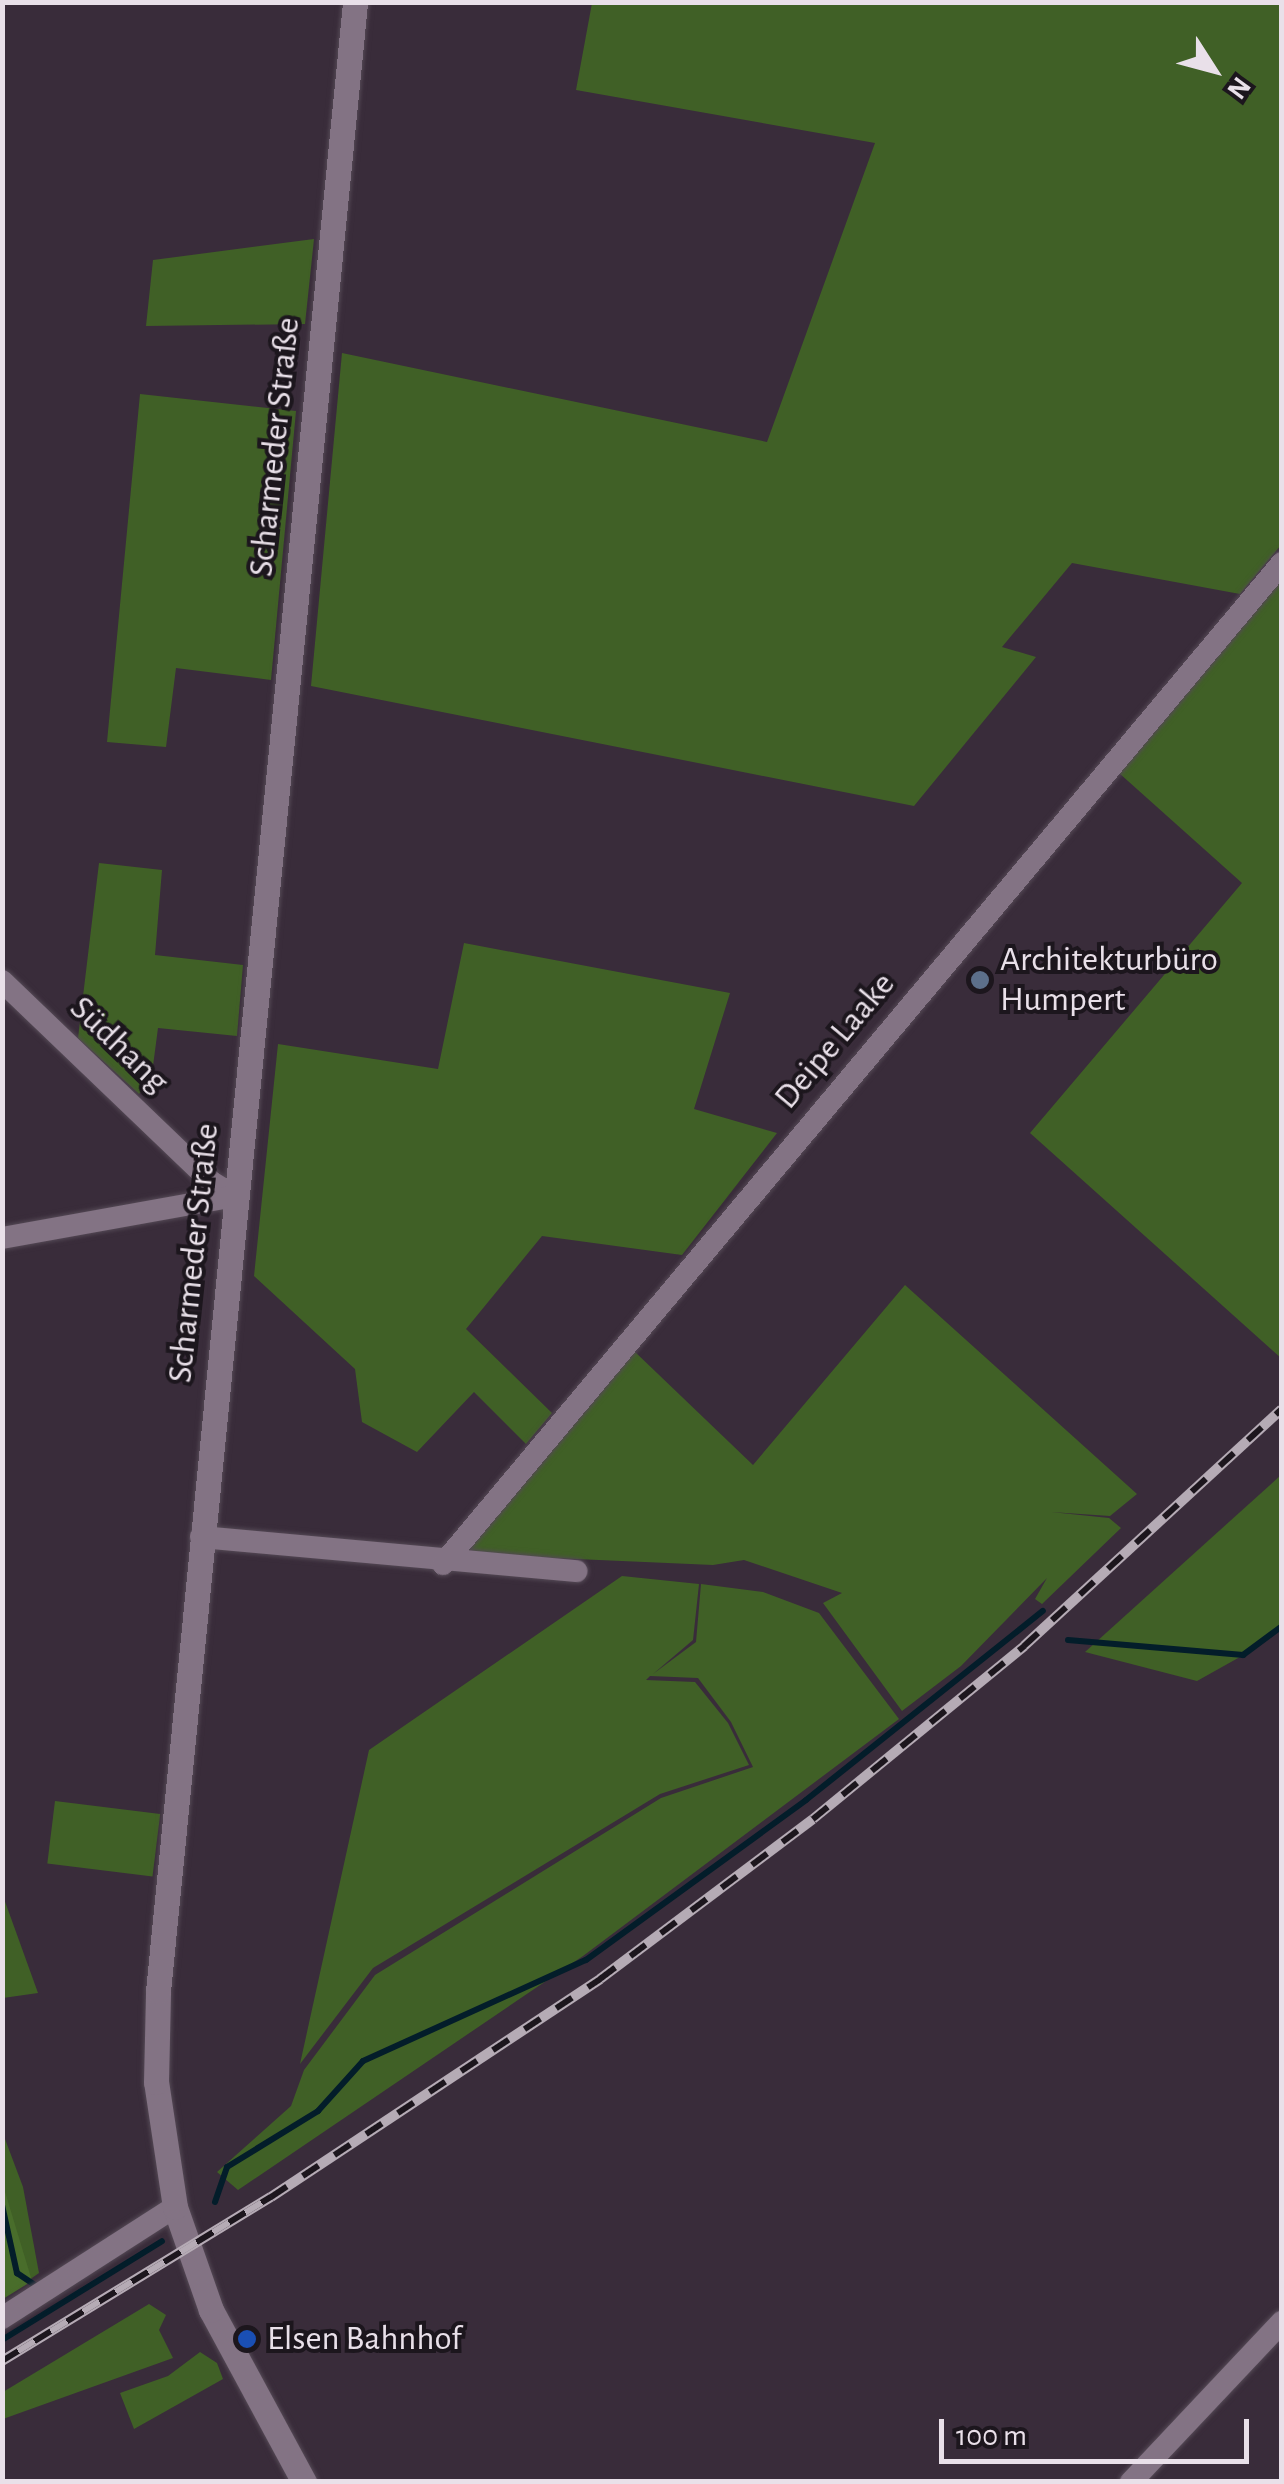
<!DOCTYPE html>
<html>
<head>
<meta charset="utf-8">
<style>
  body { margin:0 }
  #map { position:relative; width:1284px; height:2484px; overflow:hidden; background:#392c3a; font-family:"Alegreya Sans",sans-serif }
  div>[style] { position:absolute }
  [style*='--x'] { left:calc(var(--x)*1px); top:calc(var(--y)*1px); width:calc(var(--w)*1px); rotate:calc(var(--a)*1deg) }
  .green>* { inset:0; background:#406026; transform-origin:0 0 }
  .forest>* { inset:0; background:#496d2b }
  .stream>* { height:6px; margin:-3px; padding:0 3px; transform-origin:3px; border-radius:3px; background:#031d2a }
  .roads { filter:drop-shadow(0 0 2px #544955) drop-shadow(0 0 2px #544955) }
  .minor>* { height:22px; margin:-11px; padding:0 11px; transform-origin:11px; border-radius:11px; background:#837384 }
  .tertiary>* { height:25px; margin:-12.5px; padding:0 12.5px; transform-origin:12.5px; border-radius:12.5px; background:#837384 }
  .rail>* { height:10px; margin-top:-5px; transform-origin:0; background:repeating-linear-gradient(90deg,#1c161d 0 19px,#b5abb5 0 38px); box-sizing:border-box; border-block:2px solid #b5abb5 }
  .dots>* { width:28px; height:28px; translate:-50% -50%; box-sizing:border-box; border:5px solid #1c161d; border-radius:50% }
  span { translate:-50% -50%; white-space:nowrap; text-align:center; line-height:1.15; -webkit-text-stroke:8px #1c161d; paint-order:stroke }
  .street-label { font-size:35px; color:#e9e0e9 }
  .poi-label { font-size:35px; color:#e9e0e9 }
  .left { translate:0 -50%; text-align:left }
  .frame { position:absolute; inset:0; border:5px solid #e9e0e9; pointer-events:none }
  .north { position:absolute; left:1164px; top:20px; width:100px; height:100px; -webkit-text-stroke:8px #1c161d; paint-order:stroke; rotate:126deg; font-size:28px; font-weight:700; line-height:40px; text-align:center; color:#e9e0e9 }
  .north::after { content:''; display:block; margin:auto; width:35px; height:45px; background:#e9e0e9; clip-path:polygon(50% 0,100% 100%,50% 72%,0 100%) }
  .scale { position:absolute; left:939px; top:2419px; width:310px; height:45px; box-sizing:border-box; border:5px solid #e9e0e9; border-top:0; padding-left:12px; font-size:30px; line-height:35px; white-space:nowrap; color:#e9e0e9; -webkit-text-stroke:8px #1c161d; paint-order:stroke }
</style>
</head>
<body>
<div id="map">
  <div class="green">
    <div style="clip-path:polygon(592px 3px,1281px 3px,1281px 545px,1240px 594px,1072px 563px,1002px 647px,1036px 657px,914px 806px,311px 686px,342px 353px,767px 442px,875px 143px,576px 90px)"></div>
    <div style="clip-path:polygon(314px 239px,305px 324px,146px 326px,153px 260px)"></div>
    <div style="clip-path:polygon(140px 394px,296px 411px,271px 680px,176px 668px,166px 747px,107px 742px)"></div>
    <div style="clip-path:polygon(1281px 581px,1281px 1358px,1030px 1133px,1242px 883px,1119px 773px)"></div>
    <div style="clip-path:polygon(99px 863px,162px 870px,155px 955px,243px 965px,237px 1036px,158px 1028px,151px 1081px,139px 1094px,78px 1038px)"></div>
    <div style="clip-path:polygon(464px 943px,730px 993px,694px 1109px,777px 1133px,682px 1255px,542px 1236px,466px 1329px,552px 1413px,526px 1444px,474px 1392px,417px 1452px,362px 1422px,355px 1369px,254px 1276px,278px 1044px,438px 1069px)"></div>
    <div style="clip-path:polygon(905px 1285px,1137px 1494px,1110px 1516px,1051px 1512px,1109px 1518px,1121px 1528px,1042px 1604px,1035px 1599px,1047px 1578px,961px 1666px,902px 1711px,823px 1603px,842px 1593px,744px 1560px,713px 1565px,464px 1554px,633px 1350px,753px 1465px)"></div>
    <div style="clip-path:polygon(1281px 1475px,1281px 1623px,1256px 1648px,1197px 1681px,1085px 1652px)"></div>
    <div style="clip-path:polygon(622px 1576px,699px 1584px,693px 1640px,653px 1674px,696px 1642px,701px 1584px,763px 1592px,819px 1613px,899px 1719px,583px 1956px,238px 2190px,217px 2172px,291px 2106px,304px 2070px,375px 1975px,661px 1798px,753px 1767px,731px 1722px,698px 1678px,650px 1676px,646px 1680px,695px 1682px,728px 1723px,749px 1765px,660px 1794px,373px 1968px,300px 2064px,369px 1750px)"></div>
    <div style="left:55px;top:1801px;width:106px;height:63px;rotate:7deg"></div>
    <div style="clip-path:polygon(3px 1896px,38px 1993px,3px 1998px)"></div>
    <div style="clip-path:polygon(2px 2131px,23px 2187px,39px 2273px,3px 2298px)"></div>
    <div style="clip-path:polygon(149px 2304px,166px 2315px,159px 2330px,173px 2358px,3px 2419px,3px 2392px)"></div>
    <div style="clip-path:polygon(200px 2352px,217px 2363px,223px 2379px,134px 2429px,120px 2393px,168px 2376px)"></div>
  </div>
  <div class="forest">
    <div style="clip-path:polygon(2px 2182px,32px 2281px,3px 2299px,2px 2299px)"></div>
  </div>
  <div class="stream">
    <div style="--x:1068;--y:1640;--w:176;--a:4.9"></div>
    <div style="--x:1243;--y:1655;--w:49;--a:-36.6"></div>
    <div style="--x:215;--y:2202;--w:37;--a:-71"></div>
    <div style="--x:227;--y:2167;--w:107;--a:-31.6"></div>
    <div style="--x:318;--y:2111;--w:67;--a:-48"></div>
    <div style="--x:363;--y:2061;--w:245;--a:-24.4"></div>
    <div style="--x:586;--y:1960;--w:272;--a:-36"></div>
    <div style="--x:806;--y:1800;--w:303;--a:-38.6"></div>
    <div style="--x:2;--y:2205;--w:70;--a:77.6"></div>
    <div style="--x:17;--y:2273;--w:23;--a:34"></div>
    <div style="--x:2;--y:2340;--w:188;--a:-31.7"></div>
  </div>
  <div class="roads">
    <div class="minor">
      <div style="--x:2;--y:981;--w:292;--a:43.8"></div>
      <div style="--x:213;--y:1183;--w:26;--a:31"></div>
      <div style="--x:2;--y:1238;--w:237;--a:-10.2"></div>
      <div style="--x:201;--y:1537;--w:377;--a:5.2"></div>
      <div style="--x:443;--y:1564;--w:1306;--a:-50.03"></div>
      <div style="--x:2;--y:2318;--w:206;--a:-32.7"></div>
      <div style="--x:1131;--y:2482;--w:220;--a:-46.7"></div>
    </div>
    <div class="tertiary">
      <div style="--x:304;--y:2482;--w:196;--a:-118.4"></div>
      <div style="--x:211;--y:2310;--w:109;--a:-109.3"></div>
      <div style="--x:175;--y:2207;--w:126;--a:-98.6"></div>
      <div style="--x:156;--y:2082;--w:91;--a:-88.7"></div>
      <div style="--x:158;--y:1991;--w:1999;--a:-84.34"></div>
    </div>
  </div>
  <div class="rail">
    <div style="--x:2;--y:2361;--w:315;--a:-31.4"></div>
    <div style="--x:271;--y:2197;--w:395;--a:-33.5"></div>
    <div style="--x:600;--y:1979;--w:266;--a:-36.9"></div>
    <div style="--x:813;--y:1819;--w:273;--a:-39.3"></div>
    <div style="--x:1024;--y:1646;--w:350;--a:-42.6"></div>
  </div>
  <div class="dots">
    <div style="left:980px;top:980px;background:#5c6f8a"></div>
    <div style="left:247px;top:2339px;background:#1a4fb4"></div>
  </div>
  <div class="street-label">
    <span style="left:275px;top:447px;rotate:-84deg">Scharmeder Straße</span>
    <span style="left:835px;top:1041px;rotate:-50deg">Deipe Laake</span>
    <span style="left:119px;top:1045px;rotate:44deg">Südhang</span>
    <span style="left:194px;top:1253px;rotate:-84deg">Scharmeder Straße</span>
  </div>
  <div class="poi-label">
    <span class="left" style="left:1000px;top:980px">Architekturbüro<br>Humpert</span>
    <span class="left" style="left:267px;top:2339px">Elsen Bahnhof</span>
  </div>
  <div class="frame"></div>
  <div class="north">N</div>
  <div class="scale">100 m</div>
</div>
</body>
</html>
